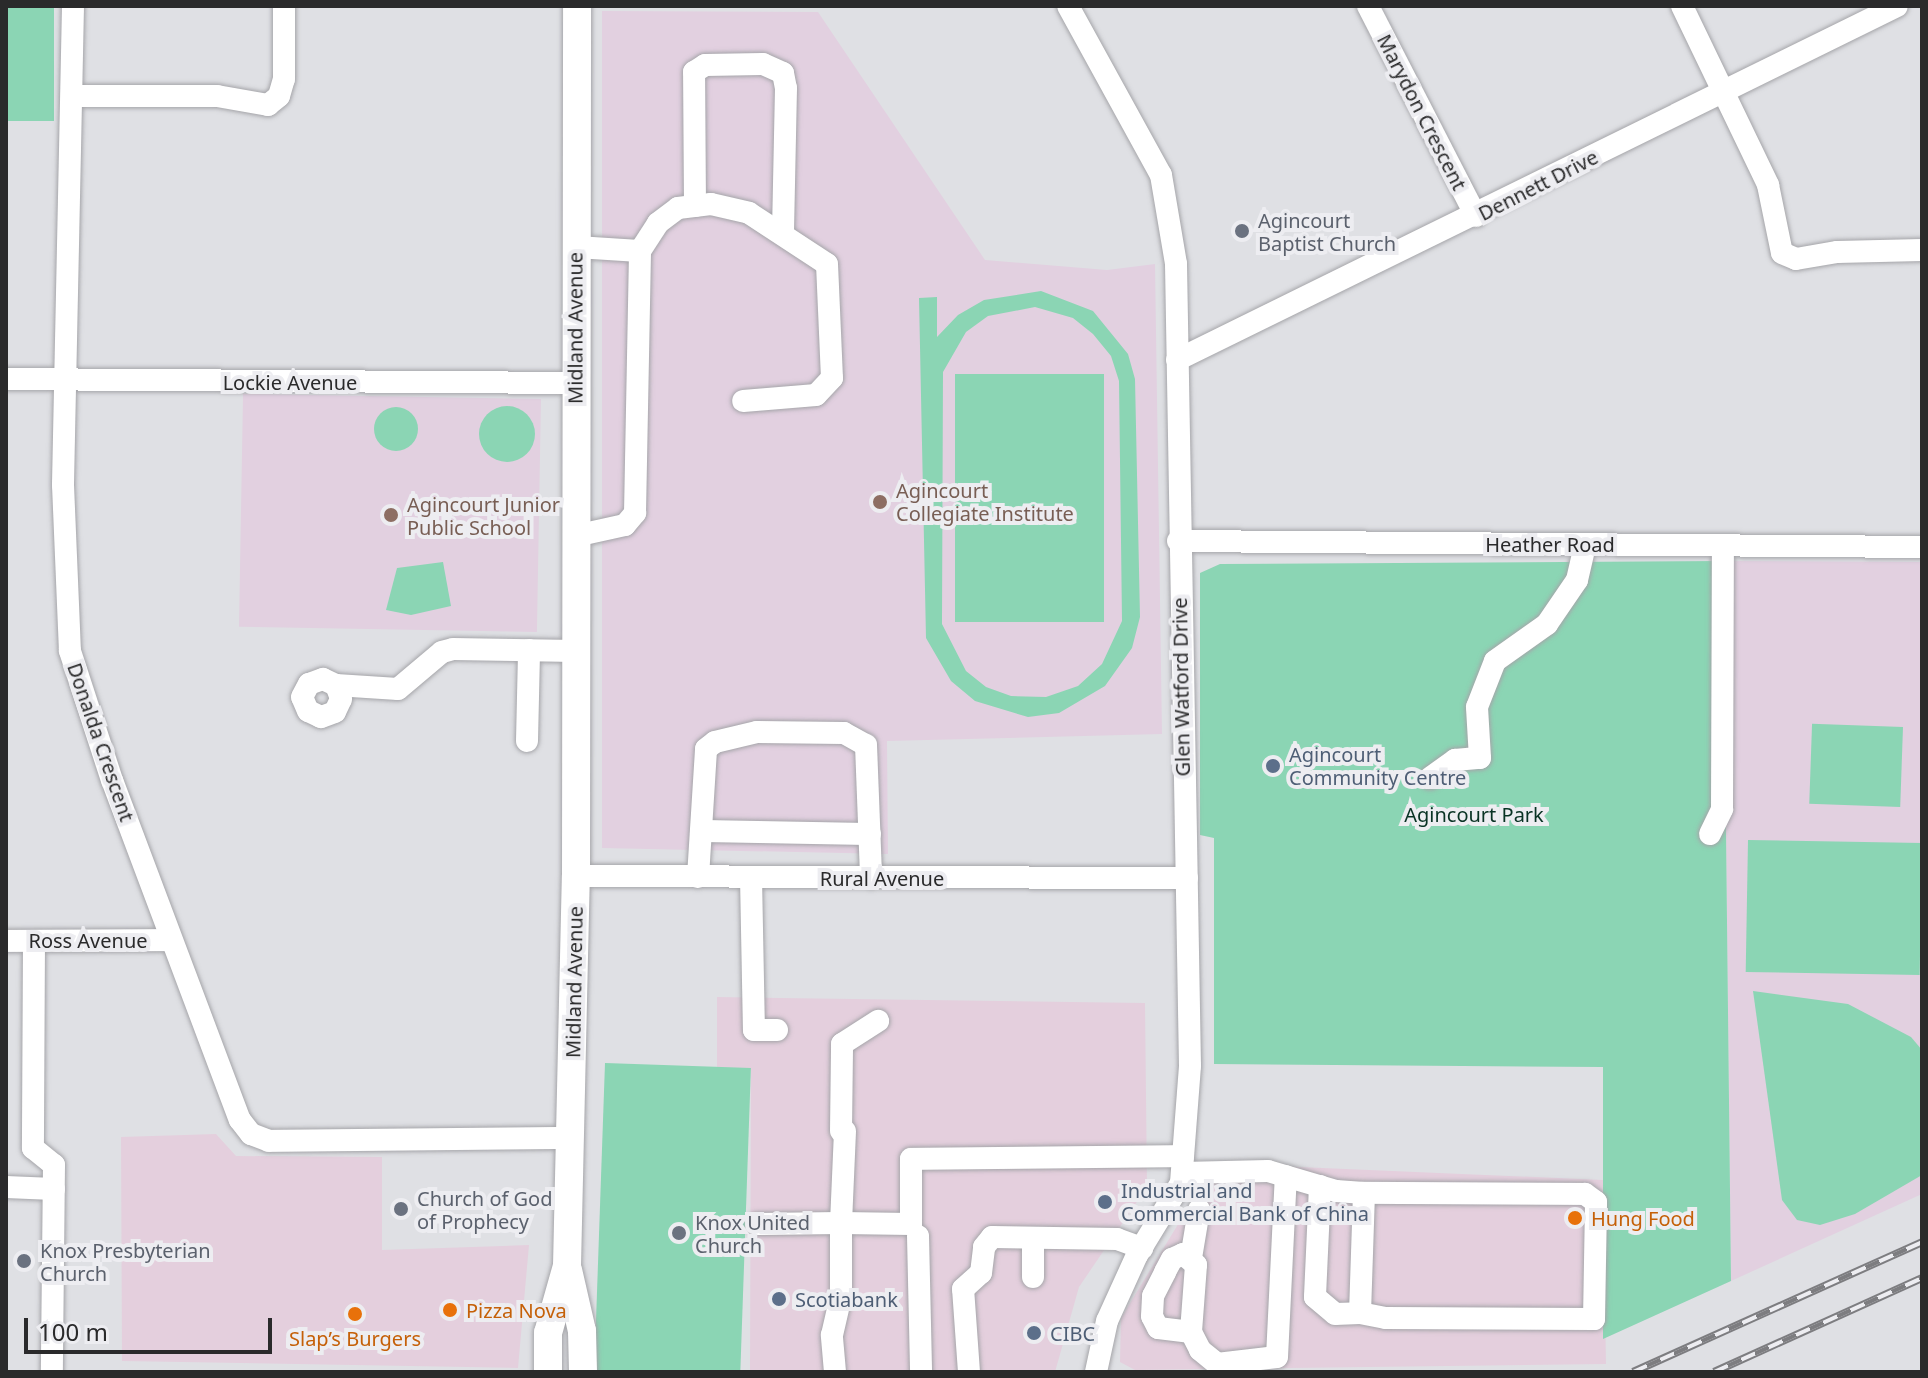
<!DOCTYPE html>
<html>
<head>
<meta charset="utf-8">
<style>
  body { margin:0 }
  #map { position:relative; width:1928px; height:1378px; overflow:hidden; background:#dfe0e4; font-family:"Noto Sans",sans-serif }
  div>[style] { position:absolute }
  [style*='--x'] { left:calc(var(--x)*1px); top:calc(var(--y)*1px); width:calc(var(--w)*1px); rotate:calc(var(--a)*1deg) }
  .commercial>* { inset:0; background:#e4cfdd }
  .education>* { inset:0; background:#e2d0e0; transform-origin:0 0 }
  .green>* { inset:0; background:#8bd5b4; transform-origin:0 0 }
  .round { border-radius:50% }
  .roads { filter:drop-shadow(0 0 2px #a5a5a9) drop-shadow(0 0 2px #a5a5a9) }
  .minor>* { height:22px; margin:-11px; padding:0 11px; transform-origin:11px; border-radius:11px; background:#fff }
  .major>* { height:28px; margin:-14px; padding:0 14px; transform-origin:14px; border-radius:14px; background:#fff }
  .rail>* { height:8px; margin-top:-4px; transform-origin:0; background:repeating-linear-gradient(90deg,#ededf1 0 15px,#7d7d80 0 30px); box-sizing:border-box; border-block:2px solid #7d7d80 }
  .dots>* { width:22px; height:22px; translate:-50% -50%; box-sizing:border-box; border:4px solid #ededf1; border-radius:50% }
  span { translate:-50% -50%; white-space:nowrap; text-align:center; line-height:1.15; -webkit-text-stroke:8px #ededf1; paint-order:stroke }
  .street-label { font-size:20px; color:#2a2a2b }
  .worship-label { font-size:20px; color:#5b616d }
  .left { translate:0 -50%; text-align:left }
  .education-label { font-size:20px; color:#785e54 }
  .service-label { font-size:20px; color:#4e5e75 }
  .park-label { font-size:20px; color:#093324 }
  .food-label { font-size:20px; color:#c56008 }
  .frame { position:absolute; inset:0; border:8px solid #2a2a2b; pointer-events:none }
  .scale { position:absolute; left:24px; top:1318px; width:248px; height:36px; box-sizing:border-box; border:4px solid #2a2a2b; border-top:0; padding-left:10px; font-size:24px; line-height:28px; white-space:nowrap; color:#2a2a2b; -webkit-text-stroke:6px #ededf1; paint-order:stroke }
</style>
</head>
<body>
<div id="map">
  <div class="commercial">
    <div style="clip-path:polygon(717px 997px,1145px 1003px,1147px 1187px,1079px 1287px,1055px 1372px,750px 1372px,751px 1070px,717px 1068px)"></div>
    <div style="clip-path:polygon(216px 1134px,236px 1156px,382px 1157px,382px 1250px,529px 1245px,518px 1368px,122px 1361px,121px 1137px)"></div>
    <div style="clip-path:polygon(1208px 1163px,1603px 1180px,1606px 1364px,1135px 1370px,1120px 1362px,1121px 1318px,1205px 1180px)"></div>
  </div>
  <div class="education">
    <div style="clip-path:polygon(602px 11px,818px 12px,985px 260px,1107px 270px,1155px 264px,1162px 734px,887px 741px,888px 854px,602px 848px)"></div>
    <div style="left:541px;top:399px;width:233px;height:298px;rotate:91deg"></div>
    <div style="clip-path:polygon(1723px 561px,1922px 562px,1922px 1194px,1731px 1281px)"></div>
  </div>
  <div class="green">
    <div style="left:6px;top:6px;width:48px;height:115px"></div>
    <div style="clip-path:polygon(evenodd,1041px 291px,1093px 311px,1128px 354px,1135px 379px,1140px 617px,1132px 648px,1105px 686px,1059px 713px,1028px 717px,975px 701px,951px 681px,926px 638px,919px 298px,937px 297px,937px 337px,958px 315px,984px 300px,1041px 291px,1035px 307px,1073px 318px,1093px 334px,1111px 356px,1119px 381px,1122px 621px,1102px 664px,1078px 686px,1046px 697px,1011px 696px,986px 687px,966px 671px,942px 624px,943px 372px,966px 332px,988px 316px,1035px 307px)"></div>
    <div style="left:955px;top:374px;width:149px;height:248px"></div>
    <div class="round" style="left:479px;top:406px;width:56px;height:56px"></div>
    <div class="round" style="left:374px;top:407px;width:44px;height:44px"></div>
    <div style="clip-path:polygon(1723px 561px,1731px 1281px,1603px 1339px,1603px 1067px,1214px 1064px,1214px 838px,1200px 835px,1200px 573px,1220px 564px)"></div>
    <div style="clip-path:polygon(443px 562px,451px 606px,411px 615px,386px 610px,397px 568px)"></div>
    <div style="left:1903px;top:727px;width:80px;height:91px;rotate:92deg"></div>
    <div style="left:1748px;top:840px;width:174px;height:132px;rotate:1deg"></div>
    <div style="clip-path:polygon(1753px 991px,1848px 1004px,1911px 1037px,1922px 1050px,1922px 1175px,1855px 1214px,1820px 1225px,1797px 1220px,1782px 1200px)"></div>
    <div style="left:605px;top:1063px;width:146px;height:309px;rotate:2deg"></div>
  </div>
  <div class="roads">
    <div class="minor">
      <div style="--x:73;--y:6;--w:479;--a:91.2"></div>
      <div style="--x:63;--y:485;--w:166;--a:87.6"></div>
      <div style="--x:70;--y:651;--w:136;--a:72"></div>
      <div style="--x:112;--y:780;--w:363;--a:69.4"></div>
      <div style="--x:240;--y:1120;--w:18;--a:52"></div>
      <div style="--x:251;--y:1134;--w:19;--a:21"></div>
      <div style="--x:269;--y:1141;--w:301;--a:-0.6"></div>
      <div style="--x:1068;--y:6;--w:193;--a:61.2"></div>
      <div style="--x:1161;--y:175;--w:90;--a:80.4"></div>
      <div style="--x:1176;--y:264;--w:802;--a:89"></div>
      <div style="--x:1190;--y:1066;--w:117;--a:94.4"></div>
      <div style="--x:1181;--y:1183;--w:84;--a:121.4"></div>
      <div style="--x:1137;--y:1255;--w:72;--a:114.4"></div>
      <div style="--x:1107;--y:1321;--w:52;--a:102.2"></div>
      <div style="--x:1368;--y:6;--w:236;--a:62.8"></div>
      <div style="--x:1682;--y:6;--w:199;--a:64.3"></div>
      <div style="--x:1768;--y:185;--w:69;--a:78.4"></div>
      <div style="--x:1782;--y:253;--w:15;--a:23"></div>
      <div style="--x:1796;--y:259;--w:42;--a:-9.7"></div>
      <div style="--x:1837;--y:252;--w:85;--a:-1.3"></div>
      <div style="--x:74;--y:96;--w:143;--a:0"></div>
      <div style="--x:217;--y:96;--w:52;--a:10"></div>
      <div style="--x:268;--y:105;--w:14;--a:-39"></div>
      <div style="--x:279;--y:96;--w:18;--a:-74"></div>
      <div style="--x:284;--y:79;--w:73;--a:-90"></div>
      <div style="--x:695;--y:206;--w:134;--a:-90.4"></div>
      <div style="--x:694;--y:72;--w:13;--a:-32"></div>
      <div style="--x:705;--y:65;--w:58;--a:-1"></div>
      <div style="--x:763;--y:64;--w:22;--a:24"></div>
      <div style="--x:783;--y:73;--w:15;--a:79"></div>
      <div style="--x:786;--y:88;--w:146;--a:91.2"></div>
      <div style="--x:576;--y:247;--w:64;--a:3.6"></div>
      <div style="--x:1177;--y:360;--w:802;--a:-26.18"></div>
      <div style="--x:6;--y:379;--w:569;--a:0.4"></div>
      <div style="--x:575;--y:536;--w:51;--a:-12.4"></div>
      <div style="--x:625;--y:525;--w:16;--a:-50"></div>
      <div style="--x:635;--y:513;--w:262;--a:-88.9"></div>
      <div style="--x:640;--y:251;--w:33;--a:-57"></div>
      <div style="--x:658;--y:223;--w:25;--a:-37"></div>
      <div style="--x:678;--y:208;--w:33;--a:-7"></div>
      <div style="--x:711;--y:204;--w:39;--a:13"></div>
      <div style="--x:749;--y:213;--w:93;--a:33.2"></div>
      <div style="--x:827;--y:264;--w:114;--a:87.5"></div>
      <div style="--x:832;--y:378;--w:23;--a:133"></div>
      <div style="--x:816;--y:395;--w:73;--a:175.3"></div>
      <div style="--x:1178;--y:541;--w:744;--a:0.46"></div>
      <div style="--x:336;--y:685;--w:15;--a:70"></div>
      <div style="--x:341;--y:699;--w:14;--a:115"></div>
      <div style="--x:335;--y:712;--w:15;--a:160"></div>
      <div style="--x:321;--y:717;--w:14;--a:-155"></div>
      <div style="--x:308;--y:711;--w:15;--a:-113"></div>
      <div style="--x:302;--y:697;--w:15;--a:-62"></div>
      <div style="--x:309;--y:684;--w:15;--a:-20"></div>
      <div style="--x:323;--y:679;--w:14;--a:25"></div>
      <div style="--x:336;--y:685;--w:62;--a:3.7"></div>
      <div style="--x:398;--y:689;--w:57;--a:-40.1"></div>
      <div style="--x:442;--y:652;--w:11;--a:-15"></div>
      <div style="--x:453;--y:649;--w:123;--a:0.9"></div>
      <div style="--x:527;--y:741;--w:91;--a:-88.7"></div>
      <div style="--x:1430;--y:778;--w:31;--a:-36"></div>
      <div style="--x:1455;--y:760;--w:25;--a:-5"></div>
      <div style="--x:1480;--y:758;--w:51;--a:-93.4"></div>
      <div style="--x:1477;--y:707;--w:49;--a:-68.6"></div>
      <div style="--x:1495;--y:661;--w:64;--a:-35.4"></div>
      <div style="--x:1547;--y:624;--w:53;--a:-55.7"></div>
      <div style="--x:1577;--y:580;--w:37;--a:-77"></div>
      <div style="--x:701;--y:831;--w:169;--a:1"></div>
      <div style="--x:1710;--y:834;--w:28;--a:-64"></div>
      <div style="--x:1722;--y:809;--w:263;--a:-89.8"></div>
      <div style="--x:576;--y:876;--w:611;--a:0.19"></div>
      <div style="--x:698;--y:877;--w:128;--a:-86.4"></div>
      <div style="--x:706;--y:749;--w:11;--a:-38"></div>
      <div style="--x:715;--y:742;--w:43;--a:-13.4"></div>
      <div style="--x:757;--y:732;--w:87;--a:0.7"></div>
      <div style="--x:844;--y:733;--w:25;--a:29"></div>
      <div style="--x:866;--y:745;--w:133;--a:87.8"></div>
      <div style="--x:751;--y:877;--w:153;--a:88.9"></div>
      <div style="--x:754;--y:1030;--w:23;--a:0"></div>
      <div style="--x:6;--y:941;--w:165;--a:-0.3"></div>
      <div style="--x:34;--y:941;--w:207;--a:90.3"></div>
      <div style="--x:33;--y:1148;--w:27;--a:39"></div>
      <div style="--x:54;--y:1165;--w:207;--a:90.6"></div>
      <div style="--x:841;--y:1131;--w:87;--a:-89.3"></div>
      <div style="--x:842;--y:1044;--w:43;--a:-32.6"></div>
      <div style="--x:1182;--y:1173;--w:86;--a:-1.3"></div>
      <div style="--x:1268;--y:1171;--w:71;--a:16.4"></div>
      <div style="--x:1336;--y:1191;--w:28;--a:4"></div>
      <div style="--x:1364;--y:1193;--w:120;--a:91.9"></div>
      <div style="--x:1360;--y:1313;--w:26;--a:11"></div>
      <div style="--x:1386;--y:1318;--w:208;--a:0.3"></div>
      <div style="--x:1594;--y:1319;--w:117;--a:-89"></div>
      <div style="--x:1596;--y:1202;--w:14;--a:-144"></div>
      <div style="--x:1585;--y:1194;--w:221;--a:-179.7"></div>
      <div style="--x:1320;--y:1186;--w:111;--a:92.6"></div>
      <div style="--x:1315;--y:1297;--w:26;--a:40"></div>
      <div style="--x:1335;--y:1314;--w:25;--a:-2"></div>
      <div style="--x:6;--y:1187;--w:48;--a:2.4"></div>
      <div style="--x:757;--y:1224;--w:84;--a:-0.7"></div>
      <div style="--x:841;--y:1223;--w:92;--a:-87.5"></div>
      <div style="--x:918;--y:1236;--w:136;--a:88.7"></div>
      <div style="--x:1033;--y:1238;--w:39;--a:90"></div>
      <div style="--x:1191;--y:1258;--w:49;--a:-80.5"></div>
      <div style="--x:1191;--y:1332;--w:33;--a:-173"></div>
      <div style="--x:1158;--y:1328;--w:13;--a:-117"></div>
      <div style="--x:1152;--y:1316;--w:20;--a:-87"></div>
      <div style="--x:1153;--y:1296;--w:27;--a:-63"></div>
      <div style="--x:1165;--y:1272;--w:15;--a:-62"></div>
      <div style="--x:1172;--y:1259;--w:12;--a:-24"></div>
      <div style="--x:1183;--y:1254;--w:17;--a:40"></div>
      <div style="--x:1196;--y:1265;--w:67;--a:94.3"></div>
      <div style="--x:1191;--y:1332;--w:20;--a:63"></div>
      <div style="--x:1200;--y:1350;--w:22;--a:39"></div>
      <div style="--x:1217;--y:1364;--w:60;--a:-6.7"></div>
      <div style="--x:1277;--y:1357;--w:181;--a:-87.2"></div>
      <div style="--x:835;--y:1372;--w:37;--a:-95"></div>
      <div style="--x:832;--y:1335;--w:40;--a:-77"></div>
      <div style="--x:841;--y:1296;--w:73;--a:-90"></div>
      <div style="--x:841;--y:1223;--w:70;--a:0.8"></div>
      <div style="--x:911;--y:1224;--w:65;--a:-90"></div>
      <div style="--x:911;--y:1159;--w:272;--a:-0.6"></div>
      <div style="--x:969;--y:1372;--w:83;--a:-94.1"></div>
      <div style="--x:963;--y:1289;--w:24;--a:-42"></div>
      <div style="--x:981;--y:1273;--w:26;--a:-83"></div>
      <div style="--x:984;--y:1247;--w:13;--a:-51"></div>
      <div style="--x:992;--y:1237;--w:125;--a:0.9"></div>
      <div style="--x:1117;--y:1239;--w:27;--a:20"></div>
    </div>
    <div class="major">
      <div style="--x:568;--y:1270;--w:63;--a:77.1"></div>
      <div style="--x:582;--y:1331;--w:41;--a:88.6"></div>
      <div style="--x:548;--y:1372;--w:39;--a:-90"></div>
      <div style="--x:548;--y:1333;--w:70;--a:-74.2"></div>
      <div style="--x:567;--y:1266;--w:390;--a:-88.7"></div>
      <div style="--x:576;--y:876;--w:870;--a:-89.93"></div>
    </div>
  </div>
  <div class="rail">
    <div style="--x:1633;--y:1372;--w:317;--a:-24.2"></div>
    <div style="--x:1714;--y:1372;--w:228;--a:-24.3"></div>
  </div>
  <div class="dots">
    <div style="left:1242px;top:231px;background:#6b7280"></div>
    <div style="left:880px;top:502px;background:#8d6e63"></div>
    <div style="left:391px;top:515px;background:#8d6e63"></div>
    <div style="left:1273px;top:766px;background:#5c6f8a"></div>
    <div style="left:1105px;top:1202px;background:#5c6f8a"></div>
    <div style="left:401px;top:1209px;background:#6b7280"></div>
    <div style="left:1575px;top:1218px;background:#e8710a"></div>
    <div style="left:679px;top:1233px;background:#6b7280"></div>
    <div style="left:24px;top:1261px;background:#6b7280"></div>
    <div style="left:779px;top:1299px;background:#5c6f8a"></div>
    <div style="left:450px;top:1310px;background:#e8710a"></div>
    <div style="left:355px;top:1314px;background:#e8710a"></div>
    <div style="left:1034px;top:1333px;background:#5c6f8a"></div>
  </div>
  <div class="street-label">
    <span style="left:1422px;top:112px;rotate:63deg">Marydon Crescent</span>
    <span style="left:1538px;top:185px;rotate:-27deg">Dennett Drive</span>
    <span style="left:575px;top:328px;rotate:-90deg">Midland Avenue</span>
    <span style="left:290px;top:382px">Lockie Avenue</span>
    <span style="left:1550px;top:544px">Heather Road</span>
    <span style="left:1181px;top:687px;rotate:-91deg">Glen Watford Drive</span>
    <span style="left:101px;top:742px;rotate:71deg">Donalda Crescent</span>
    <span style="left:882px;top:878px">Rural Avenue</span>
    <span style="left:88px;top:940px">Ross Avenue</span>
    <span style="left:574px;top:982px;rotate:-89deg">Midland Avenue</span>
  </div>
  <div class="worship-label">
    <span class="left" style="left:1258px;top:232px">Agincourt<br>Baptist Church</span>
    <span class="left" style="left:417px;top:1210px">Church of God<br>of Prophecy</span>
    <span class="left" style="left:695px;top:1234px">Knox United<br>Church</span>
    <span class="left" style="left:40px;top:1262px">Knox Presbyterian<br>Church</span>
  </div>
  <div class="education-label">
    <span class="left" style="left:896px;top:502px">Agincourt<br>Collegiate Institute</span>
    <span class="left" style="left:407px;top:516px">Agincourt Junior<br>Public School</span>
  </div>
  <div class="service-label">
    <span class="left" style="left:1289px;top:766px">Agincourt<br>Community Centre</span>
    <span class="left" style="left:1121px;top:1202px">Industrial and<br>Commercial Bank of China</span>
    <span class="left" style="left:795px;top:1299px">Scotiabank</span>
    <span class="left" style="left:1050px;top:1333px">CIBC</span>
  </div>
  <div class="park-label">
    <span style="left:1474px;top:814px">Agincourt Park</span>
  </div>
  <div class="food-label">
    <span class="left" style="left:1591px;top:1218px">Hung Food</span>
    <span class="left" style="left:466px;top:1310px">Pizza Nova</span>
    <span style="left:355px;top:1338px">Slap’s Burgers</span>
  </div>
  <div class="frame"></div>
  <div class="scale">100 m</div>
</div>
</body>
</html>
